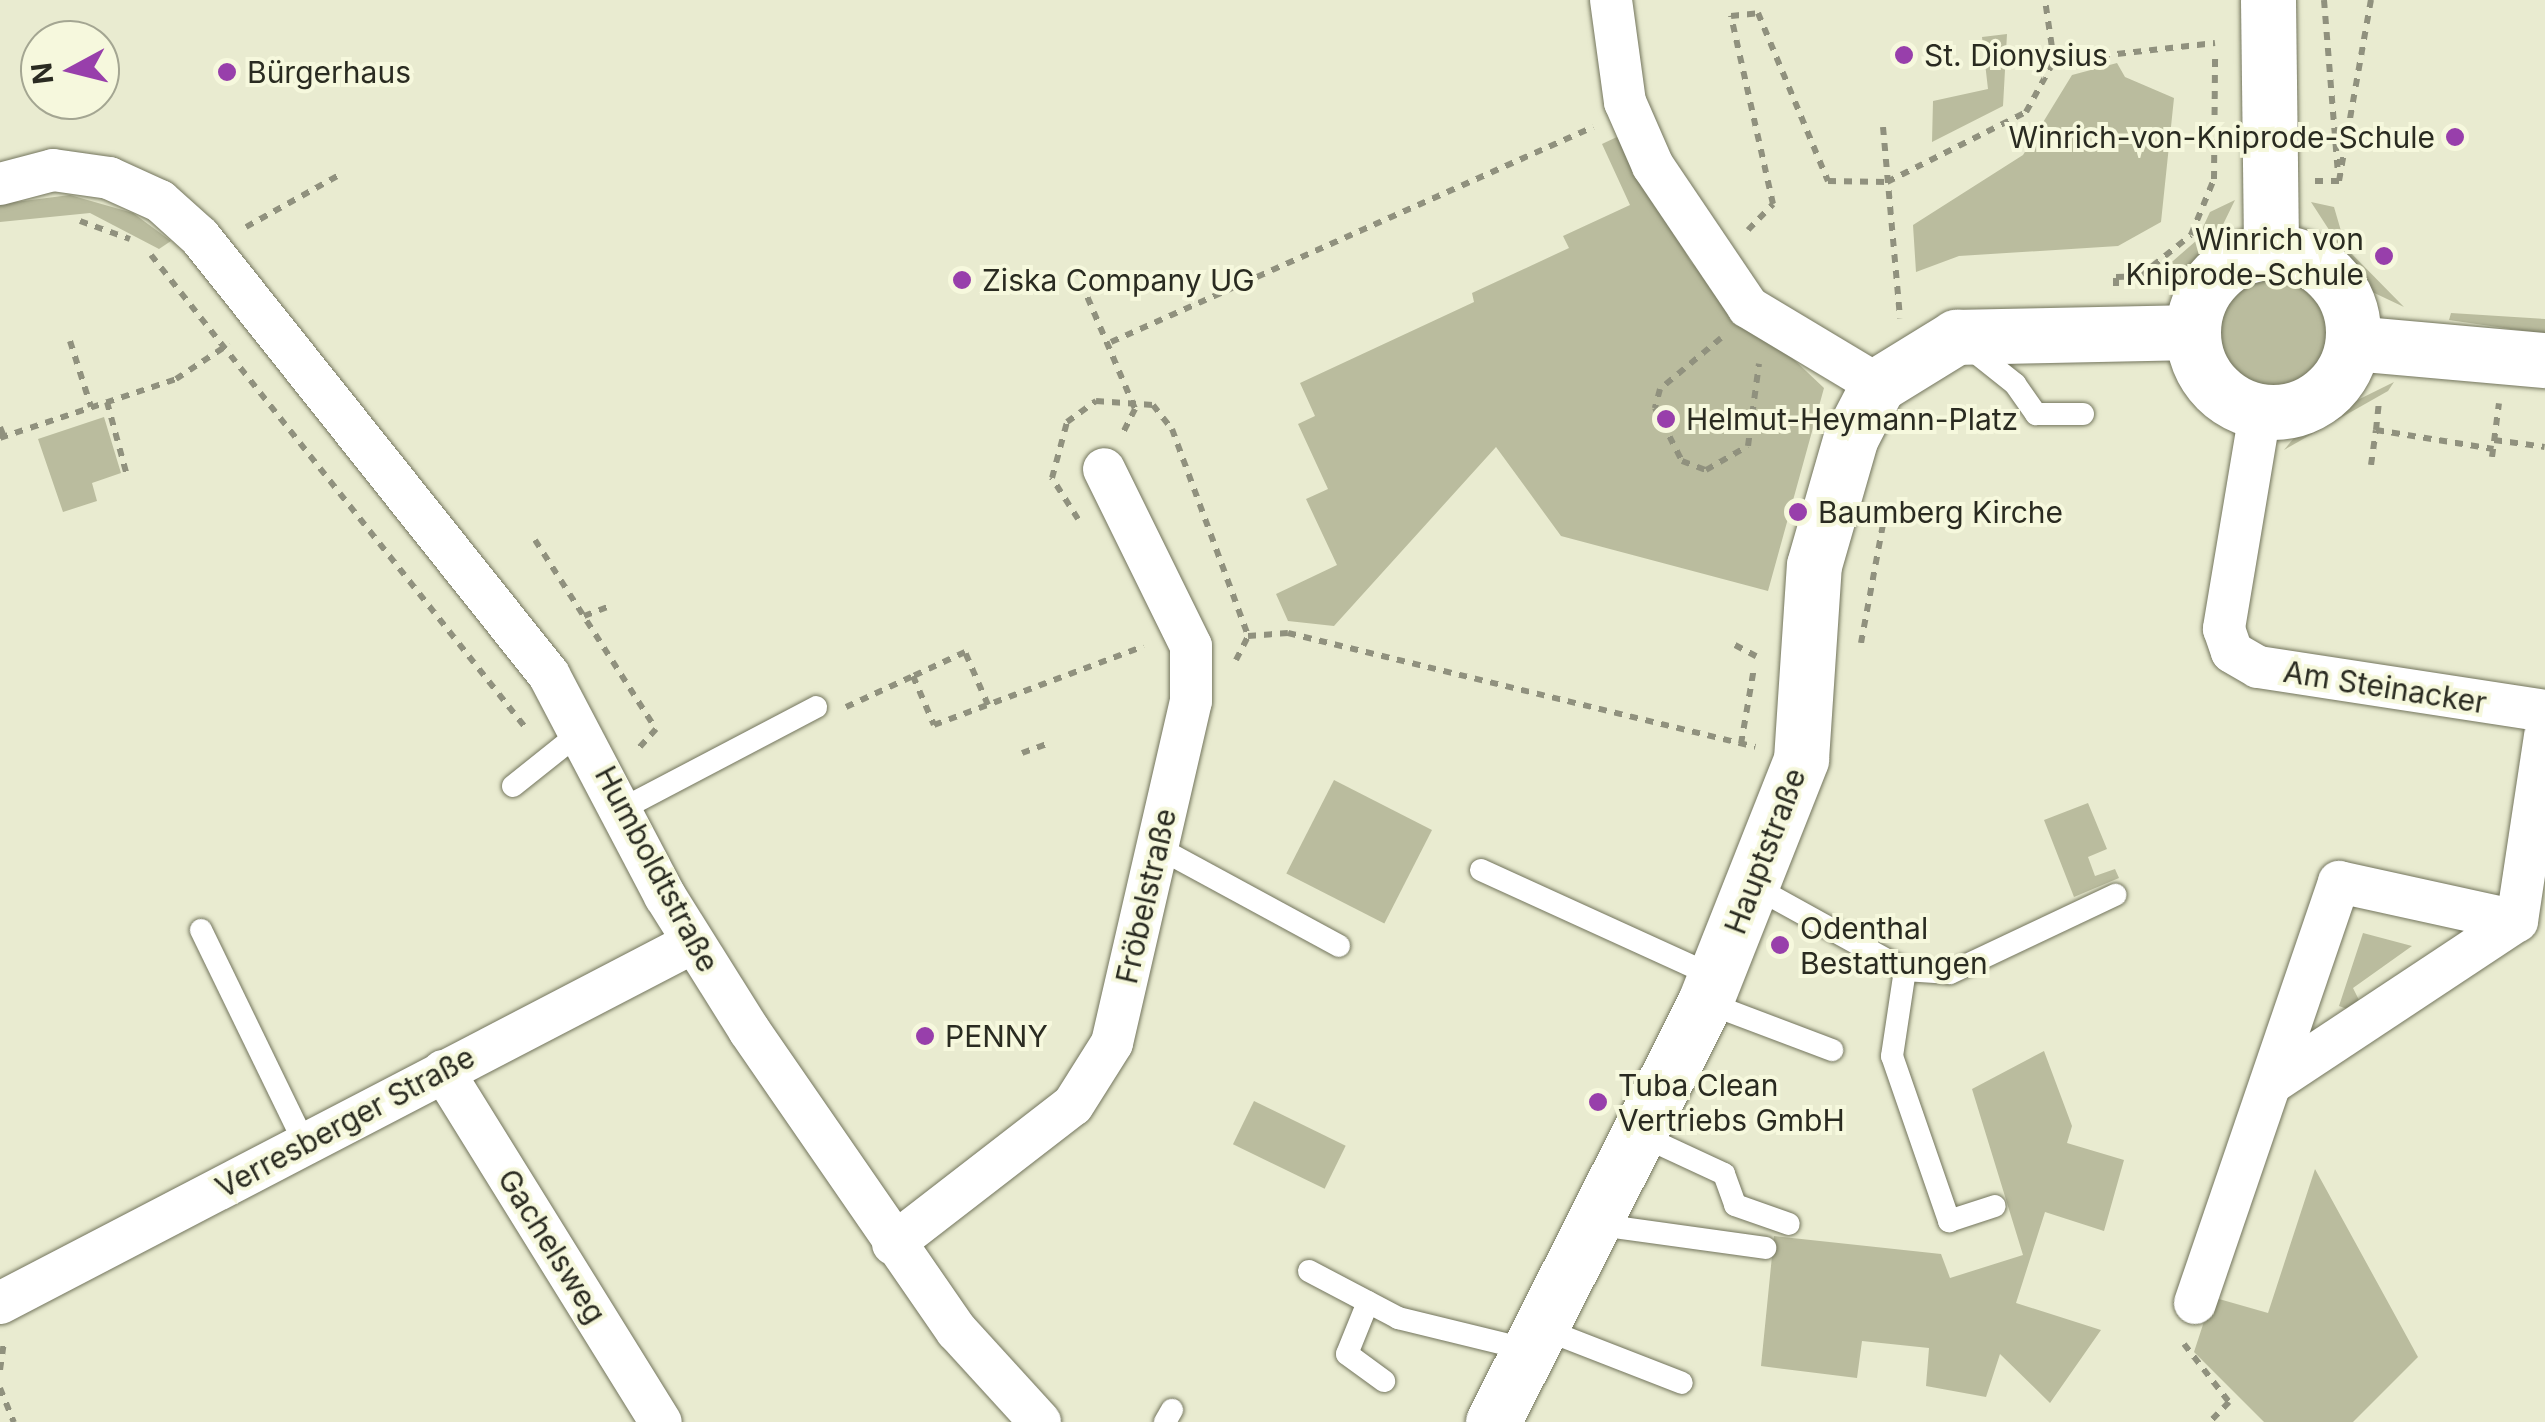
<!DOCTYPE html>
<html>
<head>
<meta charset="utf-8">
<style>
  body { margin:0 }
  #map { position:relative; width:2545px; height:1422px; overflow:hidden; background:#e9ebd0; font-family:Inter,sans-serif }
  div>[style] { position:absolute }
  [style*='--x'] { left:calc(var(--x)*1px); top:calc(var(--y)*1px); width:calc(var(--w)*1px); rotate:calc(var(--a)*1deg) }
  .green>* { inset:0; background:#babc9e; transform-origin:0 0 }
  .round { border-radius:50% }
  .path>* { height:6px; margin-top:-3px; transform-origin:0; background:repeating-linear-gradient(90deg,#90917e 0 8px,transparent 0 16px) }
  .roads { filter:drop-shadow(0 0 2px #73755d) drop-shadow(0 0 2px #73755d) }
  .service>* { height:22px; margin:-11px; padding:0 11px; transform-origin:11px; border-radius:11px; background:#fff }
  .minor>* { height:42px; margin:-21px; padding:0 21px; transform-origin:21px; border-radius:21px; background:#fff }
  .tertiary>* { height:55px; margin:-27.5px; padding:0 27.5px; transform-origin:27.5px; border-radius:27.5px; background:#fff }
  .tertiary>.ring { margin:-27.5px; padding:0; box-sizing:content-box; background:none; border:55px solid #fff; border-radius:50% }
  .dots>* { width:28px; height:28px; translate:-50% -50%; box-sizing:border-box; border:5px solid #f6f8dd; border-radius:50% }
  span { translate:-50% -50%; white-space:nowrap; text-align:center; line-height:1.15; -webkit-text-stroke:8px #f6f8dd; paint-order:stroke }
  .poi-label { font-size:30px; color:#2a2b21 }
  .left { translate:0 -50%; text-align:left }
  .right { translate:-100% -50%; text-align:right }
  .street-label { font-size:30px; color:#2a2b21 }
  .north { position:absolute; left:20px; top:20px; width:100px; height:100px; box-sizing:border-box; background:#f6f8dd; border:2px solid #a4a692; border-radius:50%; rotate:263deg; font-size:28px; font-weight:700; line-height:40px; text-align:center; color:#2a2b21 }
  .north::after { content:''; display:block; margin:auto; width:35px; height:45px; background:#983fab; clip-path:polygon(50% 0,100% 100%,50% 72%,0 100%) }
</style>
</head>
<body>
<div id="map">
  <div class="green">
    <div style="clip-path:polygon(2007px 34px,2003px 106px,1932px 142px,1933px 101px,1988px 89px,1982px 37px)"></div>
    <div style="clip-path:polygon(2117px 63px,2125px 77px,2174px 98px,2161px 222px,2118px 246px,1959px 256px,1916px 272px,1913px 225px,2023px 155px,2072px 75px)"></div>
    <div style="clip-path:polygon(1619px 136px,1691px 262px,1824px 388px,1768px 591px,1561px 536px,1496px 447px,1334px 626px,1288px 621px,1276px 594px,1337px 565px,1306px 499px,1328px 489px,1298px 424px,1315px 416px,1300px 383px,1474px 302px,1472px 293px,1569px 248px,1563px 236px,1630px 205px,1602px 144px)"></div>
    <div style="clip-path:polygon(70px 195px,133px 213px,171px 241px,159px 249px,90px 213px,0 222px,0 204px)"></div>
    <div style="clip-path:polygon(2235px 200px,2213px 245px,2177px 277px,2142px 288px,2197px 240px,2210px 212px)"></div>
    <div style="clip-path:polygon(2311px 202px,2334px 207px,2346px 248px,2404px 307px,2368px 290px)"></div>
    <div class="round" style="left:2220px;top:280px;width:106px;height:106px"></div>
    <div style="clip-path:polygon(2451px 313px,2545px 319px,2545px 334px,2449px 320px)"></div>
    <div style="clip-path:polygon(2394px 382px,2388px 391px,2284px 450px,2303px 427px)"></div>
    <div style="clip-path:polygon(104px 417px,121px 473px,92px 483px,97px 501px,63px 512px,38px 439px)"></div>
    <div style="left:1334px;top:780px;width:110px;height:105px;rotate:27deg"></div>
    <div style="clip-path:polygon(2088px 803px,2107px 849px,2088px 857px,2095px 876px,2115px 869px,2119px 878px,2074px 897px,2044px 820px)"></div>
    <div style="clip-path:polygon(2363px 933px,2412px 946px,2353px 988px,2359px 1000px,2347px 1009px,2339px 1006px)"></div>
    <div style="clip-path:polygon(2044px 1051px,2072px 1126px,2067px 1143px,2124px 1160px,2104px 1231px,2045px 1212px,2016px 1303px,2101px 1330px,2050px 1403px,2000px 1354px,1986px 1397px,1926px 1386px,1929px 1348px,1862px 1341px,1857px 1378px,1761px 1366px,1774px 1236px,1941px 1254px,1950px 1278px,2023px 1255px,1972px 1089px)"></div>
    <div style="left:1254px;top:1101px;width:102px;height:48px;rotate:26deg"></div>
    <div style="clip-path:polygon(2315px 1169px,2418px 1357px,2353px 1422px,2264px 1422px,2194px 1352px,2212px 1297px,2268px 1313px)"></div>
  </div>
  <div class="path">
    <div style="--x:2324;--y:0;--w:176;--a:85.4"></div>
    <div style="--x:2054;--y:61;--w:162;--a:-6.4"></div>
    <div style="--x:1883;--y:127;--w:192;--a:84.9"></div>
    <div style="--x:2315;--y:181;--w:24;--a:0"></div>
    <div style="--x:2339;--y:181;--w:184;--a:-80"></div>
    <div style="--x:80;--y:221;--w:53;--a:19.8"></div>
    <div style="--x:246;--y:227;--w:109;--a:-29.2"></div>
    <div style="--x:1748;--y:230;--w:36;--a:-46"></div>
    <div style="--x:1773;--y:204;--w:193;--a:-102.6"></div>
    <div style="--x:1731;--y:16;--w:27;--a:-6"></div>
    <div style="--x:1758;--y:13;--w:182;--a:67.4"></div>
    <div style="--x:1828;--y:181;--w:59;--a:1"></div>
    <div style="--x:1887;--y:182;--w:156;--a:-26.7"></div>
    <div style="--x:2026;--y:112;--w:58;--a:-61.2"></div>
    <div style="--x:2054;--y:61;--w:62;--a:-98.4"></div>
    <div style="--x:151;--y:255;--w:602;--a:51.61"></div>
    <div style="--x:1075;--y:268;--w:153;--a:66.9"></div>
    <div style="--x:1135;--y:409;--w:27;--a:117"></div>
    <div style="--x:2116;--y:286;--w:9;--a:-90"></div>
    <div style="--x:2116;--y:277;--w:24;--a:-2"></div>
    <div style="--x:2140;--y:276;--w:65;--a:-38.8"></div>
    <div style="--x:2191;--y:235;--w:61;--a:-67.7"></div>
    <div style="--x:2214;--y:179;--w:123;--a:-89.5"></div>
    <div style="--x:1721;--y:338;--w:80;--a:140.1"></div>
    <div style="--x:1660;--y:389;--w:20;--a:105"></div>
    <div style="--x:1655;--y:408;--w:59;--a:63"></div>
    <div style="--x:1682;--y:461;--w:26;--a:21"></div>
    <div style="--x:1706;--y:470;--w:48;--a:-29.7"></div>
    <div style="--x:1748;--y:446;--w:83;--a:-82.4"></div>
    <div style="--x:70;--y:341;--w:69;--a:72.3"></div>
    <div style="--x:1111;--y:342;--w:528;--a:-24.04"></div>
    <div style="--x:107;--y:402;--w:73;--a:74.8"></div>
    <div style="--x:0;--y:427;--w:11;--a:68"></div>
    <div style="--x:2376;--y:430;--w:27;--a:-84"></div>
    <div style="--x:0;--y:438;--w:186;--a:-18.5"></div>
    <div style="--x:176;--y:379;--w:64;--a:-33.4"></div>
    <div style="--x:2494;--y:440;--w:51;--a:7.8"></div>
    <div style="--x:2492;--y:457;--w:54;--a:-82.6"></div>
    <div style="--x:2371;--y:465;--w:35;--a:-82"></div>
    <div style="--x:2376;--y:430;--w:119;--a:9.2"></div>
    <div style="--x:1078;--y:519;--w:49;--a:-122.4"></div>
    <div style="--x:1052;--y:478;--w:58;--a:-75"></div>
    <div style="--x:1067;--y:422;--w:36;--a:-36"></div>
    <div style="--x:1096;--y:401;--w:57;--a:4"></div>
    <div style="--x:1153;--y:405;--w:31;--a:52"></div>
    <div style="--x:1172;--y:429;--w:221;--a:69.8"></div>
    <div style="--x:535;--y:540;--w:224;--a:57.4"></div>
    <div style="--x:656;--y:729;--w:31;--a:132"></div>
    <div style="--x:584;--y:616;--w:30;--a:-21"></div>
    <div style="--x:1861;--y:643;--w:137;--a:-79.5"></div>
    <div style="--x:1735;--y:645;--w:24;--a:28"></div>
    <div style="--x:1236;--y:660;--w:27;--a:-63"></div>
    <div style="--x:1248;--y:636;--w:40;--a:-4.3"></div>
    <div style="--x:1288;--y:633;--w:481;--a:13.7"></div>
    <div style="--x:988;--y:705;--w:58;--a:-113.5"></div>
    <div style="--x:965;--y:652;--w:57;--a:155.2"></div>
    <div style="--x:913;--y:676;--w:53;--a:66.8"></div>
    <div style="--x:934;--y:725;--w:224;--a:-20.6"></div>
    <div style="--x:846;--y:707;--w:74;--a:-24.8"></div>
    <div style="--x:1741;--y:744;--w:77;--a:-80.3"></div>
    <div style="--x:1022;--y:753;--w:29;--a:-20"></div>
    <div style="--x:2184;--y:1344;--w:73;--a:52.2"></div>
    <div style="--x:2229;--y:1402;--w:28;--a:134"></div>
    <div style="--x:0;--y:1370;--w:29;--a:-82"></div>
    <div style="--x:0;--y:1388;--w:37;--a:68"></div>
  </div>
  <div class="roads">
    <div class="service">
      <div style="--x:1966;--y:345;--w:63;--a:38.5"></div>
      <div style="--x:2015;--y:384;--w:37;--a:55"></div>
      <div style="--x:2036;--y:414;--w:47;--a:0"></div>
      <div style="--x:513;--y:786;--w:88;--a:-38.6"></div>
      <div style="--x:624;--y:808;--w:217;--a:-27.7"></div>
      <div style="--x:1157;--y:847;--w:207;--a:28.5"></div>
      <div style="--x:1481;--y:870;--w:258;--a:24.5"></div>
      <div style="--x:1753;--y:886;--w:174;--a:28.9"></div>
      <div style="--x:1905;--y:970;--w:87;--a:98.6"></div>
      <div style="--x:1892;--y:1056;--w:175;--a:70.9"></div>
      <div style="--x:1949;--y:1221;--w:48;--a:-18.1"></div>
      <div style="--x:201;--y:930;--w:238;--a:64.1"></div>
      <div style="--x:1905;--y:970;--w:45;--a:3.8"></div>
      <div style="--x:1950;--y:973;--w:183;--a:-25.3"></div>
      <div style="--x:1705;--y:1002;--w:136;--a:20.7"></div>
      <div style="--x:1638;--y:1134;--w:95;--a:24.9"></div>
      <div style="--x:1724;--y:1174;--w:33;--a:70"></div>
      <div style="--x:1735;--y:1205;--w:57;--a:19.4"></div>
      <div style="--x:1593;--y:1224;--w:174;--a:7.9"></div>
      <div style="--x:1309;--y:1271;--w:101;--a:27.8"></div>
      <div style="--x:1398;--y:1318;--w:135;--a:13.7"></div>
      <div style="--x:1368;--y:1302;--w:56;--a:112"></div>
      <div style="--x:1347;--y:1354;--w:46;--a:36.1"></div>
      <div style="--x:1541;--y:1328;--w:151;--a:21.3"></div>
      <div style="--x:1165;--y:1422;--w:14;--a:-60"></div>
    </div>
    <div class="minor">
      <div style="--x:1611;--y:0;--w:103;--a:82.2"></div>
      <div style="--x:1625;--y:102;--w:70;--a:66.4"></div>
      <div style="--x:1653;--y:166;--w:170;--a:56"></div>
      <div style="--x:1748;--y:307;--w:152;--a:31"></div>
      <div style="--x:0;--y:184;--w:55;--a:-14.8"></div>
      <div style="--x:53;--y:170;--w:57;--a:8.1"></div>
      <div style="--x:109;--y:178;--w:56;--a:24.3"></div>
      <div style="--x:160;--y:201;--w:54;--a:42"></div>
      <div style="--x:200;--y:237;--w:560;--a:51.45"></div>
      <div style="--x:549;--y:675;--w:250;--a:62.3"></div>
      <div style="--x:665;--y:896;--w:158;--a:57.9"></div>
      <div style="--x:749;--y:1030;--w:366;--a:55.4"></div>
      <div style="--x:957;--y:1331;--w:123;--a:47.6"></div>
      <div style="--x:2260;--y:413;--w:219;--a:99.5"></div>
      <div style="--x:2224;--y:629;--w:24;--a:71"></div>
      <div style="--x:2232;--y:652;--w:30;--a:30"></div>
      <div style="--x:2258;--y:667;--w:290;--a:8.7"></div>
      <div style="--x:443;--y:1071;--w:413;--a:58.2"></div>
      <div style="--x:2275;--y:1081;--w:290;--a:-33.5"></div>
      <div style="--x:893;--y:1244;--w:227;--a:-37.7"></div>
      <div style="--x:1073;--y:1105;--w:73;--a:-57.8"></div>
      <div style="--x:1112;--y:1043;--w:351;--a:-77"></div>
      <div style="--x:1191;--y:701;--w:55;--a:-90"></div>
      <div style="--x:1191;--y:646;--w:197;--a:-116.2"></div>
      <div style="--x:0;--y:1303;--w:780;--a:-27.48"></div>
      <div style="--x:2195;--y:1303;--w:445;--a:-71.1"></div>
      <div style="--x:2339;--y:882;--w:182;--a:12.4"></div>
      <div style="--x:2517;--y:921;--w:188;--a:-81.4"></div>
    </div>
    <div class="tertiary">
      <div style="--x:2268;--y:0;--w:251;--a:89.3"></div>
      <div class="ring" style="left:2193px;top:252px;width:105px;height:105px"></div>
      <div style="--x:2353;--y:343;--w:193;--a:5.1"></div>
      <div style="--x:1493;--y:1422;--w:470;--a:-63.2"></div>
      <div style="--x:1705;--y:1002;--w:261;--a:-68.4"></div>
      <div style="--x:1801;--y:759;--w:194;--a:-86.2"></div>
      <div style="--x:1814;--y:565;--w:133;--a:-73.9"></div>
      <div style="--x:1851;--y:437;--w:59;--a:-62.6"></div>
      <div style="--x:1878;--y:385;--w:92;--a:-31.6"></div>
      <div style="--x:1956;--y:337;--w:236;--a:-1.2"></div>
    </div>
  </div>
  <div class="dots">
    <div style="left:1904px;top:55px;background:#983fab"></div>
    <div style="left:227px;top:72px;background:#983fab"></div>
    <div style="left:2455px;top:137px;background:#983fab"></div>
    <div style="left:2384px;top:256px;background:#983fab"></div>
    <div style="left:962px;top:280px;background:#983fab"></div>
    <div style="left:1666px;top:419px;background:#983fab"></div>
    <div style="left:1798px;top:512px;background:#983fab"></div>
    <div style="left:1780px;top:945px;background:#983fab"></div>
    <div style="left:925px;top:1036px;background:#983fab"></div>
    <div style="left:1598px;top:1102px;background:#983fab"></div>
  </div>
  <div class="poi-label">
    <span class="left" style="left:1924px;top:55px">St. Dionysius</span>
    <span class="left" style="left:247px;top:72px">Bürgerhaus</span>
    <span class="right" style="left:2435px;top:137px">Winrich-von-Kniprode-Schule</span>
    <span class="right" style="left:2364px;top:256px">Winrich von<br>Kniprode-Schule</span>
    <span class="left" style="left:982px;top:280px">Ziska Company UG</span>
    <span class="left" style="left:1686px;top:419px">Helmut-Heymann-Platz</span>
    <span class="left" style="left:1818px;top:512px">Baumberg Kirche</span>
    <span class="left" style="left:1800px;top:945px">Odenthal<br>Bestattungen</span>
    <span class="left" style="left:945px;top:1036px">PENNY</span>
    <span class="left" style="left:1618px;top:1102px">Tuba Clean<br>Vertriebs GmbH</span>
  </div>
  <div class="street-label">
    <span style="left:2385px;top:687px;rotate:9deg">Am Steinacker</span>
    <span style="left:1765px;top:851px;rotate:-69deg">Hauptstraße</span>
    <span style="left:657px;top:869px;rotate:62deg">Humboldtstraße</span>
    <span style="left:1146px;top:896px;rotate:-77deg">Fröbelstraße</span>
    <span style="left:345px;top:1122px;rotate:-28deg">Verresberger Straße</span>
    <span style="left:552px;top:1246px;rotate:58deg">Gachelsweg</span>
  </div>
  <div class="north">N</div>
</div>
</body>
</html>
